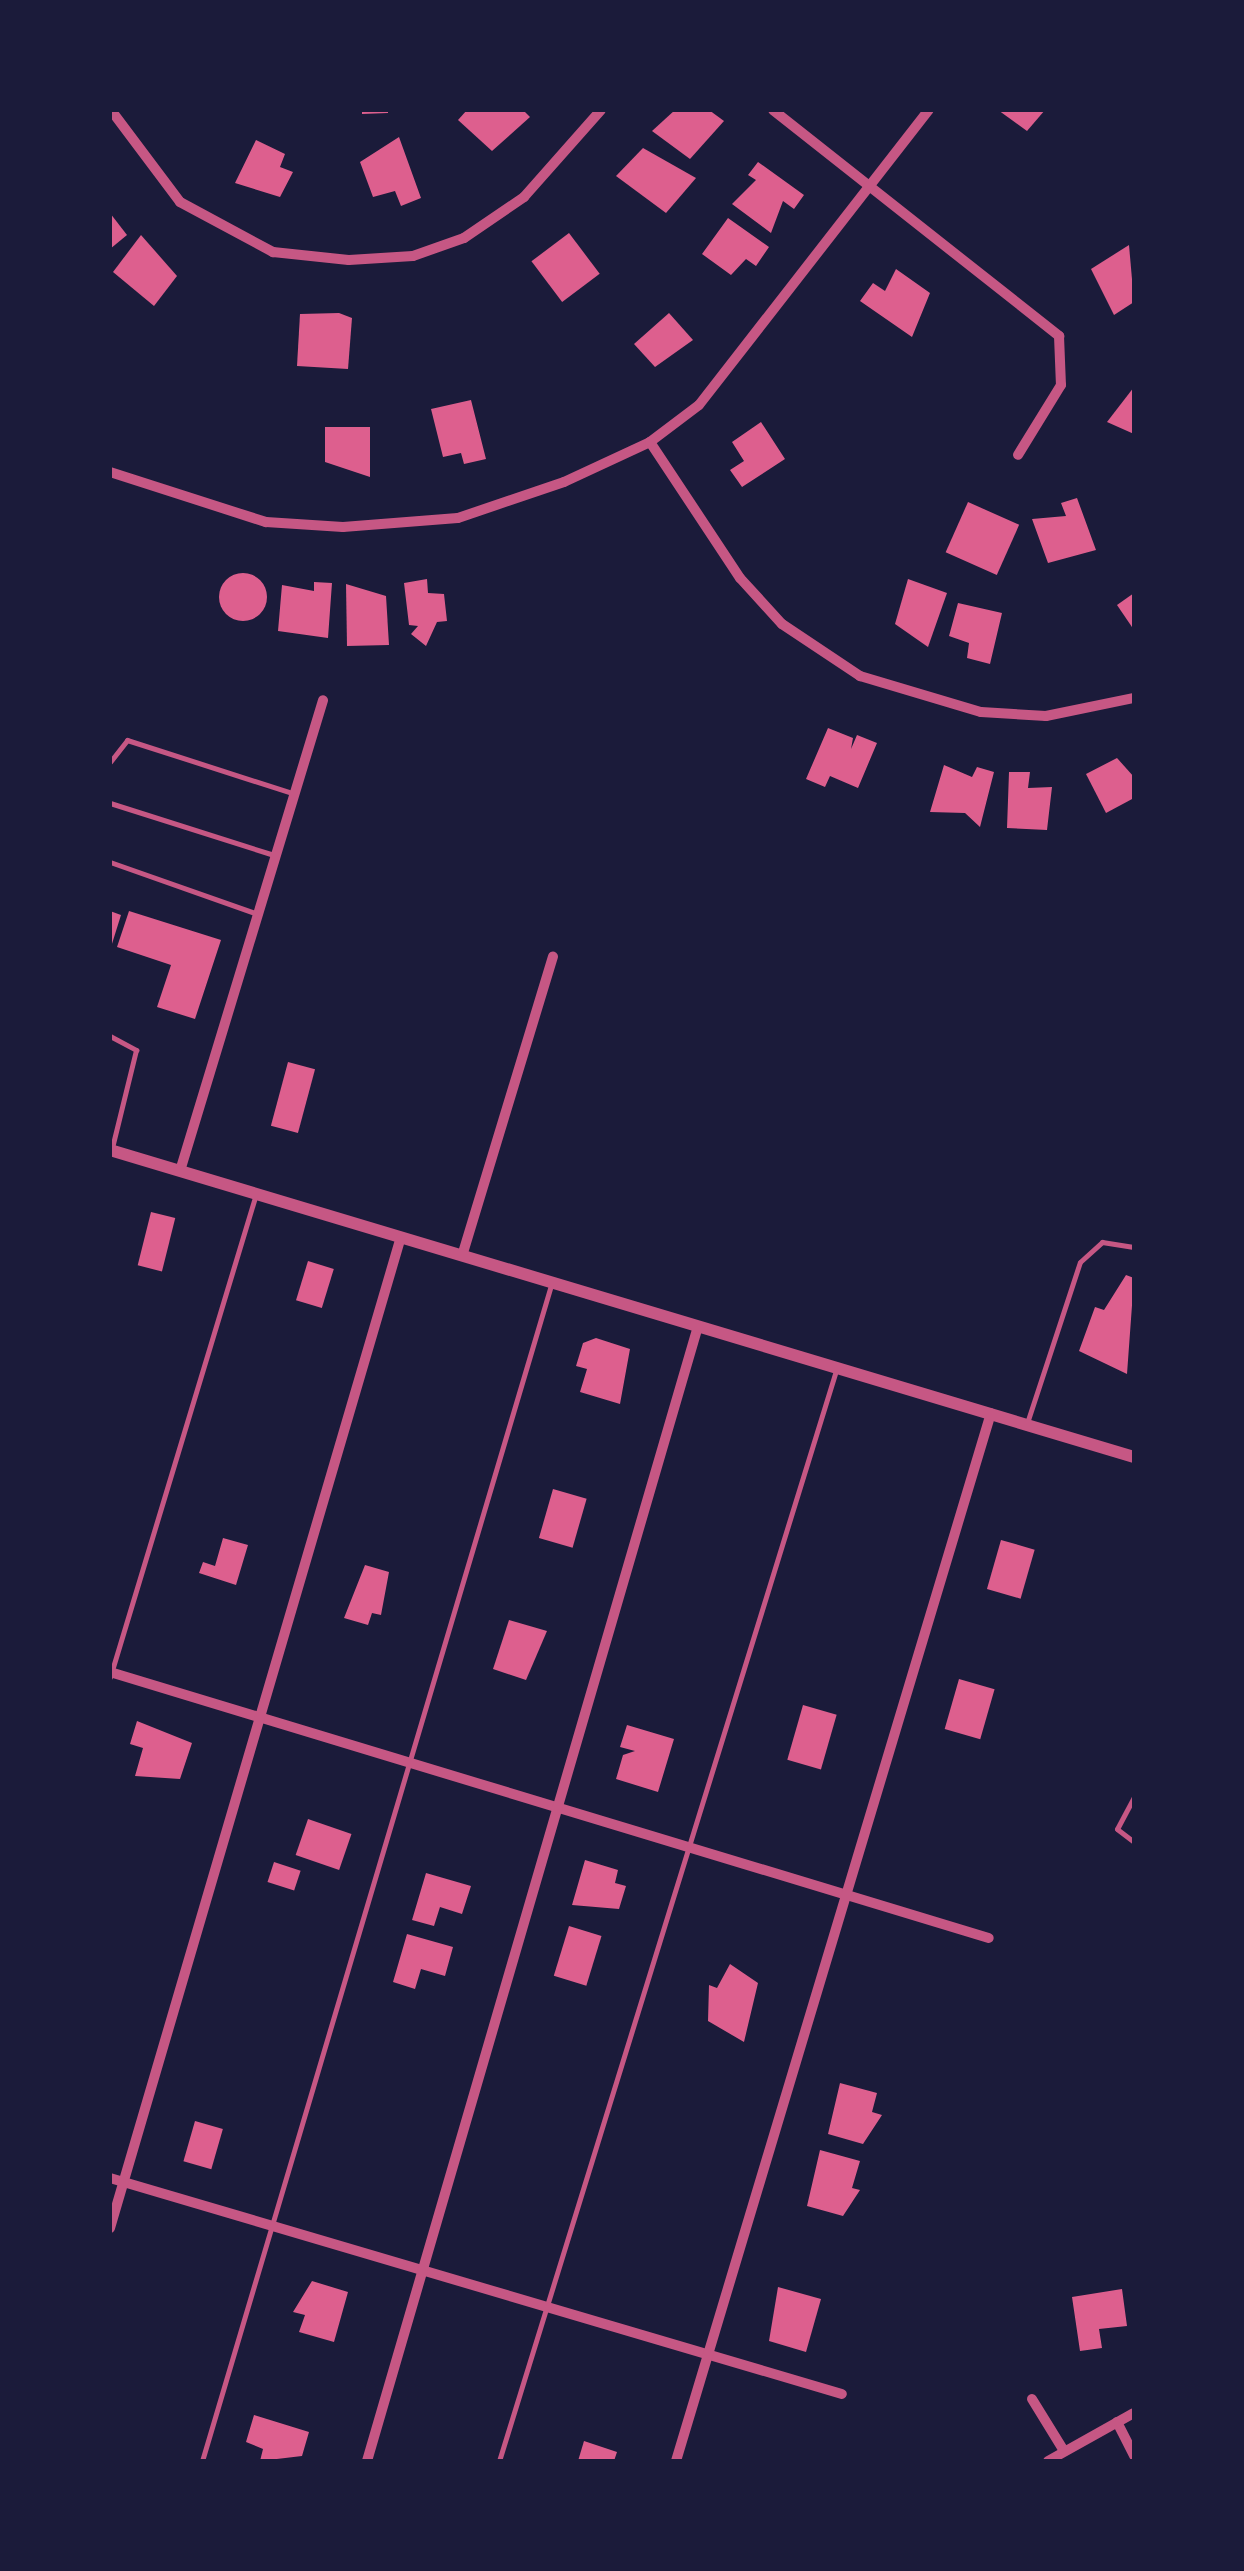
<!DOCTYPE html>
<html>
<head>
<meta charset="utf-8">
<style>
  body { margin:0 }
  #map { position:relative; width:1244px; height:2571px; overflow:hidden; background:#1b1b3a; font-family:"Work Sans",sans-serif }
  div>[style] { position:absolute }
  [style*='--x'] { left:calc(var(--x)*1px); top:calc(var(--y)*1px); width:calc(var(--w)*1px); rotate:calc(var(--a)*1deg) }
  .building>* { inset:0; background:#dd5f8e; transform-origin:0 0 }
  .round { border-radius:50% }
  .service>* { height:5px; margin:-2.5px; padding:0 2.5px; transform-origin:2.5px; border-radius:2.5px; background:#c65784 }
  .minor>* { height:10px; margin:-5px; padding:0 5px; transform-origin:5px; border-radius:5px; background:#c65784 }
  .tertiary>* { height:12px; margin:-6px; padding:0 6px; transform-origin:6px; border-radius:6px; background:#c65784 }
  span { translate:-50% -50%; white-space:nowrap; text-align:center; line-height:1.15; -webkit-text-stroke:10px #1b1b3a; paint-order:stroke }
  .frame { position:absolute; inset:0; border:112px solid #1b1b3a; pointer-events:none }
</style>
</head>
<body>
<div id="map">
  <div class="building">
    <div style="clip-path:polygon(362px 110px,388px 110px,388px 113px,362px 114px)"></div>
    <div style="clip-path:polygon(467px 110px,523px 110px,530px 117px,492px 151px,458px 120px)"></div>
    <div style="clip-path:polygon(675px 110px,709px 110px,724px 121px,690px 159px,652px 131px)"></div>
    <div style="clip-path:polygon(998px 110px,1045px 110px,1027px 131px)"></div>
    <div style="clip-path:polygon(399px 137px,421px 198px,401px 206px,395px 191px,373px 197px,360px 162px)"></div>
    <div style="clip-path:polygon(256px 140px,285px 154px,280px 167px,293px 172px,280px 197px,235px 183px)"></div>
    <div style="clip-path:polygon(643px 148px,696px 178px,666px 213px,616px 176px)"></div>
    <div style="clip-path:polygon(758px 162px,804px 195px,794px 209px,783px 201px,771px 233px,732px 204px,756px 180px,748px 175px)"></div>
    <div style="clip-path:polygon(110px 213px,127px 235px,110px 249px)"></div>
    <div style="clip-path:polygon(728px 218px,769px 247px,756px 266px,746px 259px,731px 275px,702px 254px)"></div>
    <div style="left:569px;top:233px;width:51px;height:47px;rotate:53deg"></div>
    <div style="clip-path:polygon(141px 235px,177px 276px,154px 306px,113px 272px)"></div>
    <div style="clip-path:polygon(1129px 245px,1134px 302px,1114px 315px,1091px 269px)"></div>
    <div style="clip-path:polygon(896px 269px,930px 293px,912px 337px,860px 301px,873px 283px,885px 291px)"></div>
    <div style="clip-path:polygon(339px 313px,352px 318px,348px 369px,297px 366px,300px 314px)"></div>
    <div style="clip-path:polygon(669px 313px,693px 340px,655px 367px,634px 344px)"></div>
    <div style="clip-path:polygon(1134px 387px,1134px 434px,1107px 422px)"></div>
    <div style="clip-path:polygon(471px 400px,486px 459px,464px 464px,461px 453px,443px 457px,431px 409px)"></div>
    <div style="clip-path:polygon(761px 422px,785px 459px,742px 487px,730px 470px,744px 461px,732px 442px)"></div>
    <div style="clip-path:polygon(325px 427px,370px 427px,370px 477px,325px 462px)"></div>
    <div style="clip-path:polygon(1077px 498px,1096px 550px,1048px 563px,1032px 519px,1066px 516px,1061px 503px)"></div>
    <div style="left:968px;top:502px;width:56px;height:55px;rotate:24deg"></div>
    <div class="round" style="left:219px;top:573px;width:48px;height:48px"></div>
    <div style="clip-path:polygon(427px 579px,428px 593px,444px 594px,447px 621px,437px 622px,426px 646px,411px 634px,418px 626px,409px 625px,404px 583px)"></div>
    <div style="clip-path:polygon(908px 579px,947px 593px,928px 647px,895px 624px)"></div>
    <div style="clip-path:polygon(314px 582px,332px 583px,328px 638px,278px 631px,282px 585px,314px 591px)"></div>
    <div style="clip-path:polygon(346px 584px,386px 596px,389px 645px,347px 646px)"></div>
    <div style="clip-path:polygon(1134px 593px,1134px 630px,1117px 605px)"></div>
    <div style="clip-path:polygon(958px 603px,1002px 613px,990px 664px,967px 658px,969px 643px,949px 636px)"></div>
    <div style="clip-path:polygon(828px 728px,853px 738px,851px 749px,857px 735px,877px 743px,858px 788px,830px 776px,825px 787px,806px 779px)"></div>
    <div style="clip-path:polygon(1117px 758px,1134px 777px,1134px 798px,1106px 813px,1086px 774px)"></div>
    <div style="clip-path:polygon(944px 765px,972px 777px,977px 767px,994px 772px,980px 827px,965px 813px,930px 812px)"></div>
    <div style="clip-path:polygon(1009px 772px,1030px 772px,1028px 788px,1052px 787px,1047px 830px,1007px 828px)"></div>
    <div style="clip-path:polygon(110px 911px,121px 915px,111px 947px,110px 946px)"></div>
    <div style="clip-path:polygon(129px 911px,221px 940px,195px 1019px,157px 1007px,171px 965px,117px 947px)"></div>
    <div style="left:288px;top:1062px;width:28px;height:66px;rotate:15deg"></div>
    <div style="left:151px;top:1212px;width:25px;height:55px;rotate:14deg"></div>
    <div style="left:308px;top:1261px;width:27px;height:41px;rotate:17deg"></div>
    <div style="clip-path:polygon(1126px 1275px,1134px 1278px,1127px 1374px,1079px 1351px,1095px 1307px,1104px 1310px)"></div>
    <div style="clip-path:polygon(596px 1338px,630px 1349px,620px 1404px,580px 1392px,587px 1369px,576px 1366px,583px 1343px)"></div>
    <div style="left:553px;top:1489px;width:35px;height:51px;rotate:16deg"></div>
    <div style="clip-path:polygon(223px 1538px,248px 1545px,236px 1585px,199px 1573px,203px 1562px,215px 1566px)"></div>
    <div style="left:1001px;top:1540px;width:35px;height:51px;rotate:16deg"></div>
    <div style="clip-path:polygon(365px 1565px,389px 1572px,381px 1615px,372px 1613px,368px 1625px,344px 1618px)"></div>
    <div style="clip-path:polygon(509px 1620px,547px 1631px,526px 1680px,493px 1669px)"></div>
    <div style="left:959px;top:1679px;width:37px;height:52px;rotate:16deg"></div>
    <div style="left:803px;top:1705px;width:35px;height:57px;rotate:16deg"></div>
    <div style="clip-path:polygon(137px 1721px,192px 1743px,180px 1779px,135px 1776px,143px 1748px,130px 1744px)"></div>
    <div style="clip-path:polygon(627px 1725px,674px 1739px,658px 1792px,616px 1779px,623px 1755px,635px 1751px,620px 1747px)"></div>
    <div style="left:308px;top:1819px;width:46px;height:38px;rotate:19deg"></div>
    <div style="clip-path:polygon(585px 1860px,618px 1870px,615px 1883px,626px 1886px,619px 1909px,572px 1905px)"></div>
    <div style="left:274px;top:1862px;width:28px;height:21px;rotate:18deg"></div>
    <div style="clip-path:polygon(426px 1873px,471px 1886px,462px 1914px,440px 1907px,434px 1926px,412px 1920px)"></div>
    <div style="left:569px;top:1926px;width:34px;height:52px;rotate:17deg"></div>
    <div style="clip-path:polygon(407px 1934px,453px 1947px,445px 1976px,421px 1969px,415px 1989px,393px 1982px)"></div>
    <div style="clip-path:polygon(730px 1964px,758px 1983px,744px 2042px,708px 2021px,709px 1985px,717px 1988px)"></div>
    <div style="clip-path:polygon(840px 2083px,877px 2093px,872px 2112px,882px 2115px,863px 2144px,828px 2134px)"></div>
    <div style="left:195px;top:2121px;width:29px;height:42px;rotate:16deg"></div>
    <div style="clip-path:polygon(820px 2150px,860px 2161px,852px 2188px,860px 2190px,843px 2216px,807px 2206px)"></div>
    <div style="clip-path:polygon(312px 2281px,348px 2292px,334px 2342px,299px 2332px,305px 2315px,293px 2312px)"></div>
    <div style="clip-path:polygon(778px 2287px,821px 2299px,806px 2352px,769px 2341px)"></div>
    <div style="clip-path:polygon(1122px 2289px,1127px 2326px,1099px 2329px,1102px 2348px,1080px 2351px,1072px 2297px)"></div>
    <div style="clip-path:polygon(254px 2415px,309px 2432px,302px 2456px,260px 2461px,263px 2449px,246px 2442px)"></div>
    <div style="clip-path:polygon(584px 2441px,617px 2452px,614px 2461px,578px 2461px)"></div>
  </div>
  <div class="service">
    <div style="--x:110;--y:762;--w:28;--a:-52"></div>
    <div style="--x:127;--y:740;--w:173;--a:17.8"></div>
    <div style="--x:110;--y:803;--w:172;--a:17.6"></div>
    <div style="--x:110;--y:862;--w:157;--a:19.4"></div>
    <div style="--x:110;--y:1036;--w:30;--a:28"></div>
    <div style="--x:136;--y:1050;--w:101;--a:103.8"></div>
    <div style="--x:1027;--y:1423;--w:169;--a:-71.8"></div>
    <div style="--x:1080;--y:1262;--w:30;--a:-42"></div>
    <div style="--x:1102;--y:1242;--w:32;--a:9"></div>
    <div style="--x:110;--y:1677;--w:501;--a:-73.19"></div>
    <div style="--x:1134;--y:1797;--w:36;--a:118"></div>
    <div style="--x:1117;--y:1829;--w:21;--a:37"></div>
    <div style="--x:202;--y:2461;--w:1227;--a:-73.47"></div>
    <div style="--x:499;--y:2461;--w:1142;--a:-72.83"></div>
  </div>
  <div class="minor">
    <div style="--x:111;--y:110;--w:115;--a:53.1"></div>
    <div style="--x:180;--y:202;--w:106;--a:28.3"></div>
    <div style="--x:273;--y:252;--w:76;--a:6"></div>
    <div style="--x:349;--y:260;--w:64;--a:-3.6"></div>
    <div style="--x:413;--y:256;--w:54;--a:-19.4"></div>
    <div style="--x:464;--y:238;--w:73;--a:-34.3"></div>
    <div style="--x:524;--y:197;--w:116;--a:-48.5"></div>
    <div style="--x:773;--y:110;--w:365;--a:38.3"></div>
    <div style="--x:1059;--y:336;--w:49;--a:87.7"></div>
    <div style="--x:1061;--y:385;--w:82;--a:121.6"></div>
    <div style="--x:650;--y:442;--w:163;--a:56.5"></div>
    <div style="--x:740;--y:578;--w:62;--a:47.6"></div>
    <div style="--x:782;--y:624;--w:94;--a:33.7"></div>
    <div style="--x:860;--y:676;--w:126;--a:16.6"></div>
    <div style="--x:981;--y:712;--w:65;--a:3.5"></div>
    <div style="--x:1046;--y:716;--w:90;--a:-11.6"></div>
    <div style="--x:110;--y:472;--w:164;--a:17.8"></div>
    <div style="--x:266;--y:522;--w:77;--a:3.7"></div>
    <div style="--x:343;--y:527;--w:115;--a:-4.5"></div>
    <div style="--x:458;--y:518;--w:112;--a:-18.8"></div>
    <div style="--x:564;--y:482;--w:95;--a:-24.9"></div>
    <div style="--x:650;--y:442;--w:61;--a:-37.1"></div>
    <div style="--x:699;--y:405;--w:374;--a:-52.1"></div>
    <div style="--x:180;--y:1171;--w:492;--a:-73.1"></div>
    <div style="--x:462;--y:1256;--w:313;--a:-73.1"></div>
    <div style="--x:110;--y:1672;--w:918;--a:16.84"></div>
    <div style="--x:110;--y:2178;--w:763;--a:16.44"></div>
    <div style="--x:110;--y:2228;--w:1030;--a:-73.64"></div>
    <div style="--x:1032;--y:2399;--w:61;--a:58.4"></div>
    <div style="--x:1117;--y:2422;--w:38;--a:63"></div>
    <div style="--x:367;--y:2461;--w:1182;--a:-73.74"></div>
    <div style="--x:676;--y:2461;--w:1094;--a:-73.27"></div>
    <div style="--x:1048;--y:2461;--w:98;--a:-29.2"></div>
  </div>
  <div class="tertiary">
    <div style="--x:110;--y:1150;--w:1069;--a:16.69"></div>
  </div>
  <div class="frame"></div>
</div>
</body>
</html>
